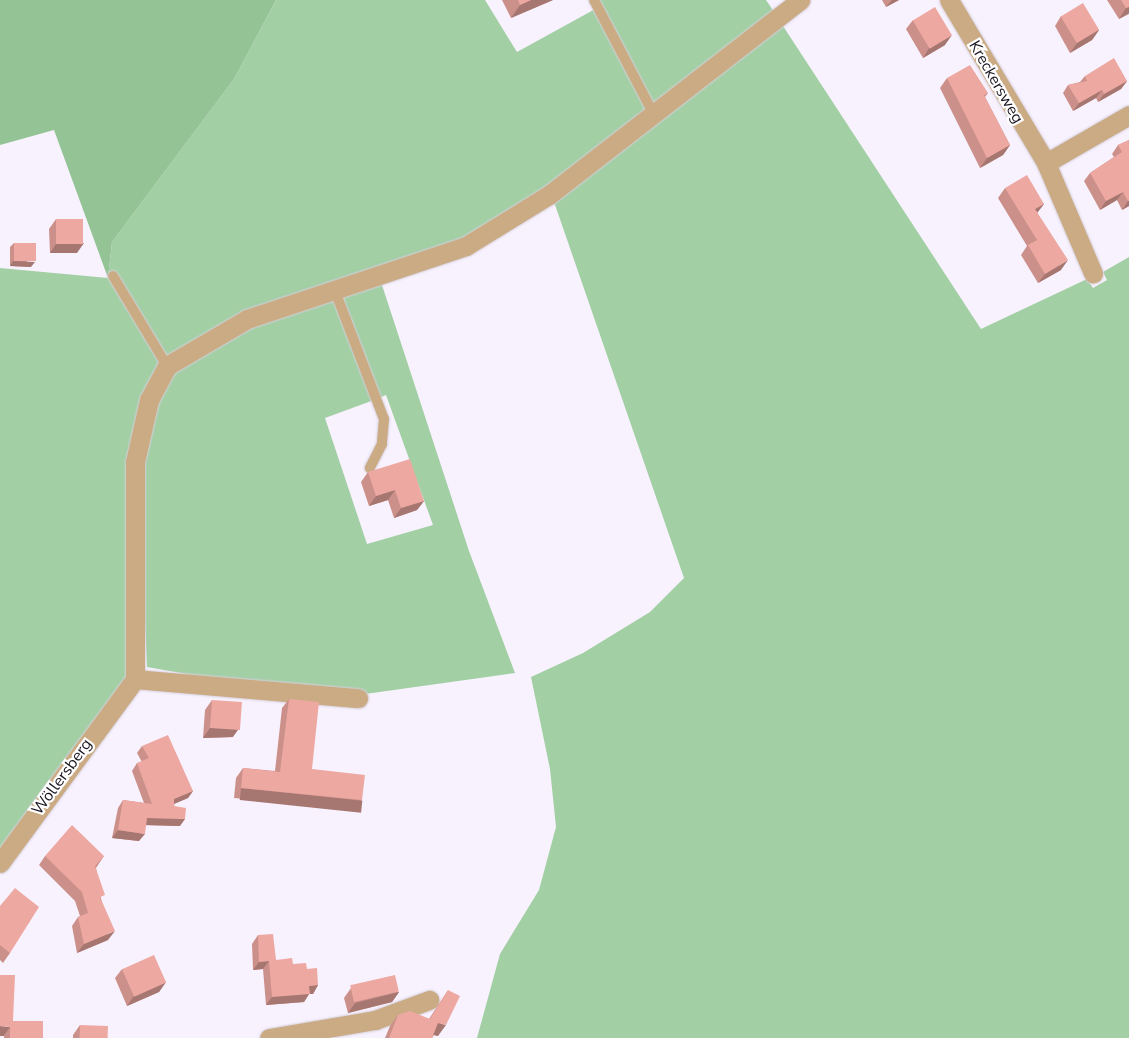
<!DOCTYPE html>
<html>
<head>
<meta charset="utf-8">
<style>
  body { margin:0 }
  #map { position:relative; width:1129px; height:1038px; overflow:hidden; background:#f8f2fe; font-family:"Nunito Sans",sans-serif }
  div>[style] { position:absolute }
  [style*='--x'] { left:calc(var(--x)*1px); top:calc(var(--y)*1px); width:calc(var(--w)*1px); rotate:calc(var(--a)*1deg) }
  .green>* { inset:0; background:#a2cfa4 }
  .forest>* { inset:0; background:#94c496 }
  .roads { filter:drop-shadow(0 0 1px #d5cfdb) drop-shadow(0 0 1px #d5cfdb) }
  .lane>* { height:10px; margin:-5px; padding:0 5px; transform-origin:5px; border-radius:5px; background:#cbab84 }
  .street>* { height:19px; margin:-9.5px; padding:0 9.5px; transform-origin:9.5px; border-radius:9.5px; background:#cbab84 }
  .wall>* { inset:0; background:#cc908b }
  .shaded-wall>* { inset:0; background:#a67671; transform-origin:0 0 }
  .building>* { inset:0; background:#eda8a2; transform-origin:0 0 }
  span { translate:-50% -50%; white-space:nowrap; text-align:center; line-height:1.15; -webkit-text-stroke:4.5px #fff; paint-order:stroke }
  .street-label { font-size:16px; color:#1b1721 }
</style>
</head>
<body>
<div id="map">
  <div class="green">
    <div style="clip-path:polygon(276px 0,485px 0,517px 52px,597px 8px,649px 114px,466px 243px,370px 277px,168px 362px,115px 273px,108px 278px,163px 366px,146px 400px,131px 670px,0 848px,0 268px,108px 278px,112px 242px,234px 79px)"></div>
    <div style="clip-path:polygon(596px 0,766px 0,777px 16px,654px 111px)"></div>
    <div style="clip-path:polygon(783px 26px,981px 329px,1087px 279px,1093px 288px,1107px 280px,1103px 272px,1129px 257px,1129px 1038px,477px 1038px,500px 954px,539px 890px,556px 827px,550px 769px,531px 677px,583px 653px,650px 612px,684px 578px,553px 199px)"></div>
    <div style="clip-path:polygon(381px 282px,469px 551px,515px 673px,358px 695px,254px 686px,147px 667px,138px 463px,152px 401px,170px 368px,248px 323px,333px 295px,374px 400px,325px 418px,367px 544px,433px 525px,386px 395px,379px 398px,340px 294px)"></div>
  </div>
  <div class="forest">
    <div style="clip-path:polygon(0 0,276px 0,234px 79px,112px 242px,108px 278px,54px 130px,0 145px)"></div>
  </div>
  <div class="roads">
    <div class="lane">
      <div style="--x:594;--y:0;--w:130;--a:62.4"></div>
      <div style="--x:113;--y:276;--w:105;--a:59"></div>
      <div style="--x:335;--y:291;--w:137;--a:69.1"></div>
      <div style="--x:384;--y:419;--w:25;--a:95"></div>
      <div style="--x:382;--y:444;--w:27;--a:117"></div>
    </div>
    <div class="street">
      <div style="--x:949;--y:0;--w:190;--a:59.2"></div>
      <div style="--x:1046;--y:163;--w:120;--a:66.9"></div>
      <div style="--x:1046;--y:163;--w:96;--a:-30"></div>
      <div style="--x:135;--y:679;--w:224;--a:4.9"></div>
      <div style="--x:0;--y:863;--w:228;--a:-53.7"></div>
      <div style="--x:135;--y:679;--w:217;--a:-90"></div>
      <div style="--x:135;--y:462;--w:64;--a:-77.3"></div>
      <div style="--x:149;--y:400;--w:38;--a:-62"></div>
      <div style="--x:167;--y:366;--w:93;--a:-30.4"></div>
      <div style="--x:247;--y:319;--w:231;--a:-18.4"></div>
      <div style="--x:466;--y:246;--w:97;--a:-31.6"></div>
      <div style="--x:549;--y:195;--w:318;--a:-37.8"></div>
      <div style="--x:269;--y:1038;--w:108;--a:-9.6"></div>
      <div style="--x:375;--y:1020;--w:58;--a:-20.3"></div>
    </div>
  </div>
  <div class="wall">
    <div style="clip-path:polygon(502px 0,553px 0,511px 18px)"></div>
    <div style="clip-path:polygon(882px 0,899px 0,886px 7px)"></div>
    <div style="clip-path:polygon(1107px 0,1129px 0,1129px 14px,1119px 19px)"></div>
    <div style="clip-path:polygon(1061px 16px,1099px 30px,1092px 40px,1070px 53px,1055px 26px)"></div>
    <div style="clip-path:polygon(913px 20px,945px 45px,923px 58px,906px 29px)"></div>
    <div style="clip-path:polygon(1085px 76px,1127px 81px,1121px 89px,1098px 102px,1096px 98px,1073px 111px,1063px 93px,1068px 85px,1080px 82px)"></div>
    <div style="clip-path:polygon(947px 78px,988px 93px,985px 97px,1010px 145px,1003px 155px,980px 168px,940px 88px)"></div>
    <div style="clip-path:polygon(1129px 140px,1129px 206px,1122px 210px,1117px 200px,1100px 210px,1084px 181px,1090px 173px,1114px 157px,1112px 154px,1118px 145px)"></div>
    <div style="clip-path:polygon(1005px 188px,1044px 204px,1037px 213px,1061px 270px,1038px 283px,1021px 255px,1027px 246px,998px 198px)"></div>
    <div style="clip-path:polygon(56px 219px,77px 253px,50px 253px,49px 229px)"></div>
    <div style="clip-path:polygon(14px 243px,31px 267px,10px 266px,10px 247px)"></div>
    <div style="clip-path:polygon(368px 472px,424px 501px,417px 510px,394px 518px,388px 500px,369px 506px,361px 482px)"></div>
    <div style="clip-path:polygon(289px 699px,312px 769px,362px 800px,356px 810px,234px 798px,236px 778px,243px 768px,275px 771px,282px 708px)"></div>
    <div style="clip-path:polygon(212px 700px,233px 737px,203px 738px,205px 710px)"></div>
    <div style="clip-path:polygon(142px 746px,193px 791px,188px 798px,174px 804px,180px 826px,146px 825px,139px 841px,112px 838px,118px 808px,123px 800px,144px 803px,132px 771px,137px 763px,142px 762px,137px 753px)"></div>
    <div style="clip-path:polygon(45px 856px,104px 856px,96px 868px,108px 940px,77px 953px,72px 926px,78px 917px,80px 916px,75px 901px,39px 865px)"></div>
    <div style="clip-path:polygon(0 906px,10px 953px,3px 963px,0 960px)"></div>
    <div style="clip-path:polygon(258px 935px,276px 960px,293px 964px,307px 969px,318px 985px,313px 994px,309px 994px,304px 1002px,266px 1005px,263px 969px,253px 970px,252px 944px)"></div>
    <div style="clip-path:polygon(122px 969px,166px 982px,159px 992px,127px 1006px,115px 978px)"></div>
    <div style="clip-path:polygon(351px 988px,399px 992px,392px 1002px,348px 1013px,344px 998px)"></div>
    <div style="clip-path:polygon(448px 990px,438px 1036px,434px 1035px,432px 1038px,385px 1038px,390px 1026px,398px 1015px,429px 1019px)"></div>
    <div style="clip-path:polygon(13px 1021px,43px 1038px,4px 1038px,4px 1036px)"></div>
    <div style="clip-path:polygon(80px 1025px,108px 1038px,73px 1038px,73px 1035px)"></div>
  </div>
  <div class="shaded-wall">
    <div style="clip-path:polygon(531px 0,553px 0,511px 18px,520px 5px)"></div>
    <div style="clip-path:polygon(892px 0,899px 0,886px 7px)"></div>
    <div style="clip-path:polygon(1129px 7px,1129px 13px,1119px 19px,1126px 8px)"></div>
    <div style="clip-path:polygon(1099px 30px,1092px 40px,1070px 53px,1077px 43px)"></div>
    <div style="clip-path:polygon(952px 35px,945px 45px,923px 58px,929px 48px)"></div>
    <div style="clip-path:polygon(1127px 81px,1121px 89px,1098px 102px,1104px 94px)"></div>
    <div style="clip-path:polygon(1102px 90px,1096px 98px,1073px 111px,1079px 103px)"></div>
    <div style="clip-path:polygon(1010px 145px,1003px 155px,980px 168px,987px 158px)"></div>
    <div style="clip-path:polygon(1123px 192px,1117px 200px,1100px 210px,1106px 201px)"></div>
    <div style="clip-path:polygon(1129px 201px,1129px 206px,1122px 210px,1128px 201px)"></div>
    <div style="clip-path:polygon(1044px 204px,1037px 213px,1035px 209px)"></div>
    <div style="clip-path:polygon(84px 243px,77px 253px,50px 253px,56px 244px)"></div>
    <div style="clip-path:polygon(1068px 260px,1061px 270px,1038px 283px,1045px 274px)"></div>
    <div style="clip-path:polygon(13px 261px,35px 262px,31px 267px,10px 266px)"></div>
    <div style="clip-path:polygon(395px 490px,388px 500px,369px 506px,376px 496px)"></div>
    <div style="clip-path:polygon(424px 501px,417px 510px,394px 518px,401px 508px)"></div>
    <div style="clip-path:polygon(240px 727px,233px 737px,203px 738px,210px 728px)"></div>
    <div style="left:241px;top:788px;width:122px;height:12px;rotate:6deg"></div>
    <div style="clip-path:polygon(193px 791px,188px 798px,169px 806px,174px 799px)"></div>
    <div style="clip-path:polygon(147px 818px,185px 819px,180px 826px,142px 825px)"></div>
    <div style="clip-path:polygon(118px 830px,145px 834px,139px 841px,112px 838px)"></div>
    <div style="clip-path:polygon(115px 931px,108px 940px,77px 953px,84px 944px)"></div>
    <div style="clip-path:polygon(269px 961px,263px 969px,253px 970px,259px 962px)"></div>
    <div style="clip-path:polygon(166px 982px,159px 992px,127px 1006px,134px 996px)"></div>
    <div style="clip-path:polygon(318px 985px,313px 994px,309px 994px,304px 1002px,266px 1005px,272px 997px,309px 986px)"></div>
    <div style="clip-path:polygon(399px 992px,392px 1002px,348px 1013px,355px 1003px)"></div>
    <div style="clip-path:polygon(438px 1023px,446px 1025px,438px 1036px,430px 1034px)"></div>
    <div style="clip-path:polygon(0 1026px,10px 1027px,4px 1036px,0 1036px)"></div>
  </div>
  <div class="building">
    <div style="clip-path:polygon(518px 0,531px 0,520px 5px)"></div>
    <div style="clip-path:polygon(1121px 0,1129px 0,1129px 7px,1126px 8px)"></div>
    <div style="left:1083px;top:3px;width:31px;height:26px;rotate:59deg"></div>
    <div style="left:935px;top:7px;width:33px;height:26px;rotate:59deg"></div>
    <div style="clip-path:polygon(1114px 58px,1127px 81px,1104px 94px,1102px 90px,1079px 103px,1068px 85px,1087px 81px,1085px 76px)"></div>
    <div style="clip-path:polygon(970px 65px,988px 93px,984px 95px,1010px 145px,987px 158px,947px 78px)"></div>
    <div style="clip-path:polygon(1129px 140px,1129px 201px,1128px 201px,1123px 192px,1106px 201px,1090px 173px,1122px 152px,1118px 145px)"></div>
    <div style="clip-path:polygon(1027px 175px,1044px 204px,1035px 209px,1068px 260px,1045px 274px,1028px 245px,1037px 240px,1005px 188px)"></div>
    <div style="left:56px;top:219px;width:27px;height:25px"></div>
    <div style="left:14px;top:243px;width:22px;height:18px"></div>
    <div style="clip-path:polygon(410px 459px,424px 501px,401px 508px,395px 490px,376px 496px,368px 472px)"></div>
    <div style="clip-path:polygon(289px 699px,319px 702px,312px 769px,365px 775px,362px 800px,241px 788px,243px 768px,280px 772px)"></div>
    <div style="left:212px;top:700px;width:30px;height:28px;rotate:4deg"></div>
    <div style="clip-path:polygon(168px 735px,193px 791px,174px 799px,174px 806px,186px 808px,185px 819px,147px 818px,145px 834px,118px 830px,123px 800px,152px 804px,137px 763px,149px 758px,142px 746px)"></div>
    <div style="clip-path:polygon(72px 825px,104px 856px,95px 866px,105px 895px,100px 897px,115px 931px,84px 944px,78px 917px,88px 913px,82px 892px,45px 856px)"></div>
    <div style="clip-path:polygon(15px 888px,39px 907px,10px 953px,0 945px,0 906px)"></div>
    <div style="clip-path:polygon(273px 934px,276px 960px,292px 958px,293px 964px,306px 963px,307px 969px,317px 968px,318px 985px,309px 986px,310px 994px,272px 997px,269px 961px,259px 962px,258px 935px)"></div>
    <div style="left:154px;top:955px;width:30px;height:35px;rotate:66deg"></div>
    <div style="clip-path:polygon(0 975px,15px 975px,13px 1021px,43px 1021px,43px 1038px,10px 1038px,10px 1027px,0 1026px)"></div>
    <div style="left:395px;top:975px;width:17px;height:46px;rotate:77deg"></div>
    <div style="clip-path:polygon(448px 990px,460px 996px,446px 1025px,438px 1023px,432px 1038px,389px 1038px,398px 1015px,410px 1011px,430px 1019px)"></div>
    <div style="left:80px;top:1025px;width:28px;height:13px;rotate:2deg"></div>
  </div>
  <div class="street-label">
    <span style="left:996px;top:82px;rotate:60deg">Kreckersweg</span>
    <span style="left:62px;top:777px;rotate:-54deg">Wöllersberg</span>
  </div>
</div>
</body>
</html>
